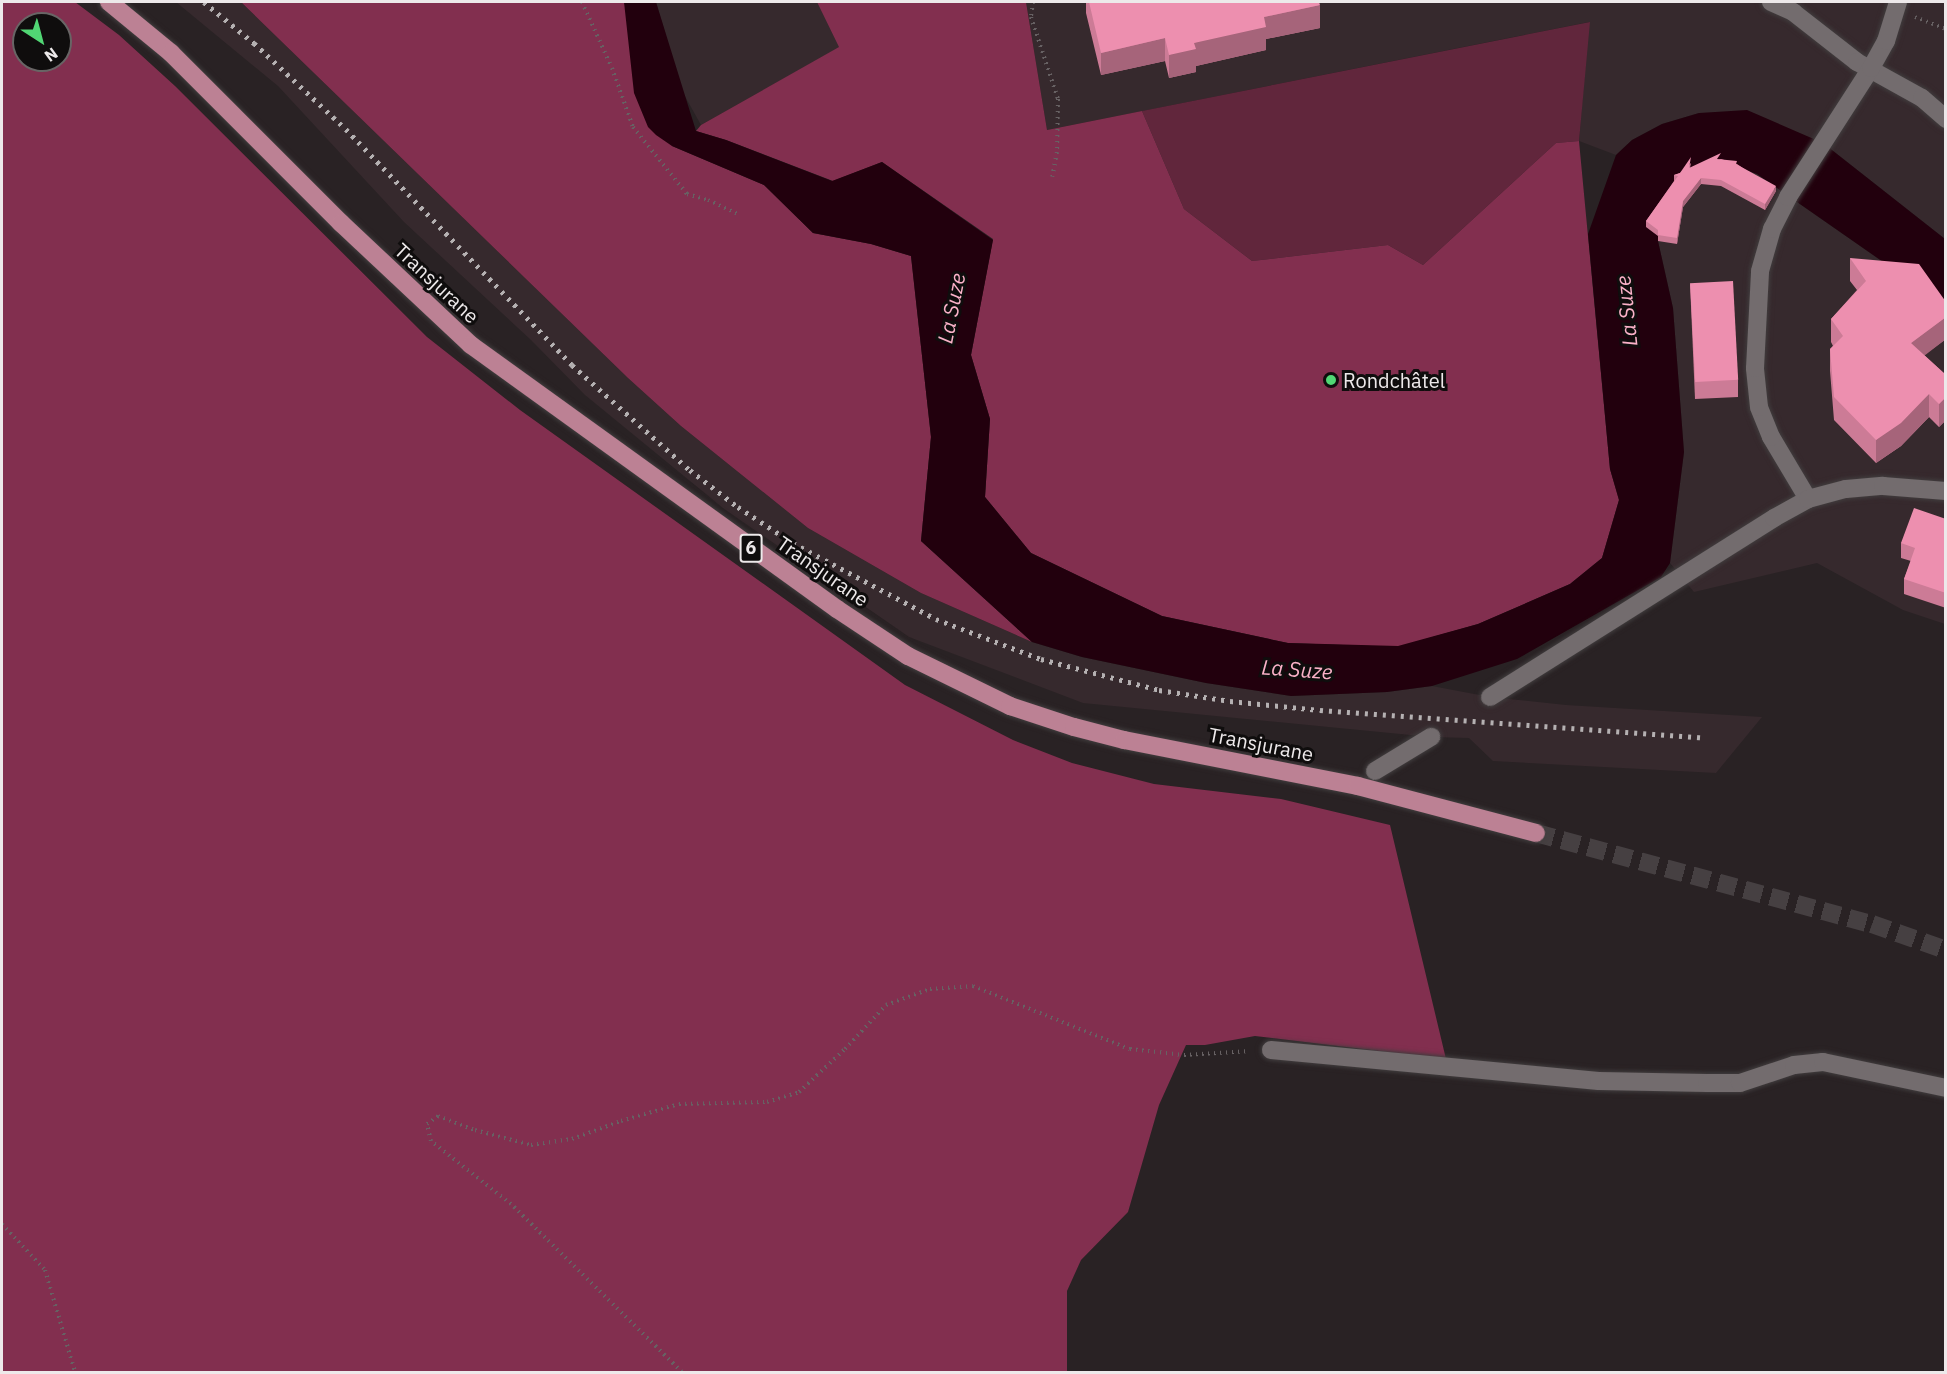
<!DOCTYPE html>
<html>
<head>
<meta charset="utf-8">
<style>
  body { margin:0 }
  #map { position:relative; width:1947px; height:1374px; overflow:hidden; background:#292224; font-family:"IBM Plex Sans",sans-serif }
  div>[style] { position:absolute }
  [style*='--x'] { left:calc(var(--x)*1px); top:calc(var(--y)*1px); width:calc(var(--w)*1px); rotate:calc(var(--a)*1deg) }
  .built>* { inset:0; background:#36292d }
  .green>* { inset:0; background:#61263c }
  .forest>* { inset:0; background:#822f4f }
  .water>* { inset:0; background:#22000d }
  .major-tunnel>* { height:18px; margin-top:-9px; transform-origin:0; background:repeating-linear-gradient(90deg,#464042 0 18px,transparent 0 27px) }
  .path>* { height:4px; margin-top:-2px; transform-origin:0; background:repeating-linear-gradient(90deg,#676163 0 1.5px,transparent 0 6px) }
  .roads { filter:drop-shadow(0 0 2px #413d3e) drop-shadow(0 0 2px #413d3e) }
  .minor>* { height:18px; margin:-9px; padding:0 9px; transform-origin:9px; border-radius:9px; background:#736c6e }
  .major>* { height:18px; margin:-9px; padding:0 9px; transform-origin:9px; border-radius:9px; background:#bc8194 }
  .rail>* { height:4.5px; margin-top:-2.25px; transform-origin:0; background:repeating-linear-gradient(90deg,#b5b1b2 0 3px,transparent 0 9px) }
  .wall>* { inset:0; background:#cc7b96 }
  .shaded-wall>* { inset:0; background:#a6647a }
  .building>* { inset:0; background:#ed8faf; transform-origin:0 0 }
  .dots>* { width:16px; height:16px; translate:-50% -50%; box-sizing:border-box; border:3px solid #0f0d0d; border-radius:50% }
  span { translate:-50% -50%; white-space:nowrap; text-align:center; line-height:1.15; -webkit-text-stroke:6px #0f0d0d; paint-order:stroke }
  .shield-label span { padding:2px 4px; background:#0f0d0d; border:2px solid; border-radius:4px; -webkit-text-stroke-width:0 }
  .shield-label { font-size:18px; color:#ede9ea; font-weight:700 }
  .street-label { font-size:20px; color:#ede9ea }
  .poi-label { font-size:20px; color:#ede9ea }
  .left { translate:0 -50%; text-align:left }
  .water-label { font-size:21px; color:#fab1c8; font-style:italic }
  .frame { position:absolute; inset:0; border:3px solid #ede9ea; pointer-events:none }
  .north { position:absolute; left:12px; top:12px; width:60px; height:60px; box-sizing:border-box; background:#0f0d0d; border:2px solid #686565; border-radius:50%; rotate:144deg; font-size:16px; font-weight:700; line-height:24px; text-align:center; color:#ede9ea }
  .north::after { content:''; display:block; margin:auto; width:21px; height:27px; background:#51d674; clip-path:polygon(50% 0,100% 100%,50% 72%,0 100%) }
</style>
</head>
<body>
<div id="map">
  <div class="built">
    <div style="clip-path:polygon(176px 2px,241px 2px,628px 378px,681px 426px,808px 528px,921px 593px,1032px 642px,1082px 657px,1206px 683px,1291px 696px,1387px 692px,1432px 686px,1490px 697px,1566px 705px,1762px 717px,1716px 773px,1493px 761px,1469px 738px,1431px 737px,1083px 703px,909px 637px,723px 508px,585px 395px,531px 340px,404px 222px,278px 86px)"></div>
    <div style="clip-path:polygon(656px 2px,817px 2px,840px 47px,701px 125px,682px 91px)"></div>
    <div style="clip-path:polygon(1026px 2px,1945px 2px,1945px 239px,1823px 143px,1699px 113px,1662px 124px,1632px 140px,1616px 155px,1579px 141px,1589px 22px,1047px 130px)"></div>
    <div style="clip-path:polygon(1737px 167px,1757px 174px,1919px 287px,1945px 324px,1945px 624px,1903px 610px,1817px 563px,1694px 592px,1670px 563px,1684px 452px,1673px 308px,1658px 241px,1664px 201px)"></div>
  </div>
  <div class="green">
    <div style="clip-path:polygon(1590px 22px,1579px 141px,1556px 143px,1423px 265px,1388px 245px,1252px 261px,1184px 209px,1142px 111px)"></div>
  </div>
  <div class="forest">
    <div style="clip-path:polygon(evenodd,2px 2px,75px 2px,119px 35px,175px 86px,427px 337px,520px 410px,905px 685px,1013px 740px,1072px 763px,1154px 784px,1281px 799px,1390px 825px,1446px 1059px,1255px 1036px,1205px 1045px,1186px 1045px,1159px 1105px,1128px 1212px,1081px 1260px,1067px 1291px,1067px 1372px,2px 1372px,2px 2px,24px 24px,60px 24px,60px 60px,24px 60px,24px 24px)"></div>
    <div style="clip-path:polygon(241px 2px,624px 2px,672px 146px,764px 185px,813px 233px,871px 244px,911px 256px,931px 437px,921px 541px,1032px 642px,921px 593px,808px 528px,681px 426px,628px 378px)"></div>
    <div style="clip-path:polygon(817px 2px,1026px 2px,1047px 130px,1142px 111px,1184px 209px,1252px 261px,1388px 245px,1423px 265px,1556px 143px,1579px 141px,1610px 469px,1619px 500px,1602px 558px,1570px 584px,1478px 624px,1398px 647px,1288px 643px,1162px 616px,1031px 553px,985px 497px,990px 419px,971px 355px,993px 239px,882px 162px,833px 181px,726px 140px,696px 131px,701px 125px,839px 47px)"></div>
  </div>
  <div class="water">
    <div style="clip-path:polygon(624px 2px,656px 2px,696px 131px,726px 140px,832px 181px,882px 162px,993px 240px,971px 355px,990px 419px,985px 497px,1031px 553px,1162px 616px,1288px 643px,1398px 646px,1478px 624px,1570px 584px,1602px 558px,1619px 500px,1610px 469px,1588px 234px,1616px 155px,1632px 140px,1662px 124px,1699px 113px,1747px 110px,1823px 143px,1945px 239px,1945px 324px,1919px 287px,1757px 174px,1737px 167px,1708px 165px,1658px 241px,1673px 308px,1684px 452px,1670px 563px,1661px 577px,1517px 659px,1432px 686px,1387px 692px,1291px 696px,1206px 683px,1082px 657px,1032px 642px,921px 541px,931px 437px,911px 256px,871px 244px,813px 233px,764px 185px,672px 146px,656px 135px,648px 127px,634px 93px)"></div>
  </div>
  <div class="major-tunnel">
    <div style="--x:1536;--y:833;--w:348;--a:15.2"></div>
    <div style="--x:1872;--y:924;--w:78;--a:19.4"></div>
  </div>
  <div class="path">
    <div style="--x:582;--y:2;--w:72;--a:65.6"></div>
    <div style="--x:612;--y:68;--w:63;--a:70.4"></div>
    <div style="--x:633;--y:127;--w:86;--a:51.1"></div>
    <div style="--x:687;--y:194;--w:22;--a:16"></div>
    <div style="--x:708;--y:200;--w:35;--a:25"></div>
    <div style="--x:1033;--y:2;--w:15;--a:98"></div>
    <div style="--x:1031;--y:17;--w:86;--a:71.8"></div>
    <div style="--x:1058;--y:99;--w:53;--a:91.1"></div>
    <div style="--x:1057;--y:152;--w:25;--a:101"></div>
    <div style="--x:1915;--y:17;--w:33;--a:21"></div>
    <div style="--x:2;--y:1224;--w:63;--a:46.9"></div>
    <div style="--x:45;--y:1270;--w:106;--a:73.6"></div>
    <div style="--x:682;--y:1372;--w:240;--a:-135.5"></div>
    <div style="--x:511;--y:1204;--w:102;--a:-141.8"></div>
    <div style="--x:431;--y:1141;--w:17;--a:-103"></div>
    <div style="--x:427;--y:1124;--w:14;--a:-36"></div>
    <div style="--x:438;--y:1116;--w:40;--a:21"></div>
    <div style="--x:475;--y:1130;--w:58;--a:15"></div>
    <div style="--x:531;--y:1145;--w:41;--a:-8.3"></div>
    <div style="--x:572;--y:1139;--w:52;--a:-20.2"></div>
    <div style="--x:621;--y:1121;--w:60;--a:-16.3"></div>
    <div style="--x:679;--y:1104;--w:88;--a:-1.3"></div>
    <div style="--x:767;--y:1102;--w:34;--a:-17"></div>
    <div style="--x:799;--y:1092;--w:63;--a:-43.1"></div>
    <div style="--x:845;--y:1049;--w:60;--a:-47"></div>
    <div style="--x:886;--y:1005;--w:47;--a:-20"></div>
    <div style="--x:930;--y:989;--w:43;--a:-4"></div>
    <div style="--x:973;--y:986;--w:169;--a:21.9"></div>
    <div style="--x:1130;--y:1049;--w:54;--a:6.3"></div>
    <div style="--x:1184;--y:1055;--w:66;--a:-3.5"></div>
  </div>
  <div class="roads">
    <div class="minor">
      <div style="--x:1771;--y:2;--w:24;--a:24"></div>
      <div style="--x:1793;--y:12;--w:81;--a:38"></div>
      <div style="--x:1857;--y:62;--w:74;--a:29"></div>
      <div style="--x:1922;--y:98;--w:32;--a:41"></div>
      <div style="--x:1808;--y:499;--w:72;--a:-120.8"></div>
      <div style="--x:1771;--y:437;--w:32;--a:-112"></div>
      <div style="--x:1759;--y:407;--w:39;--a:-96"></div>
      <div style="--x:1755;--y:368;--w:97;--a:-87"></div>
      <div style="--x:1760;--y:271;--w:44;--a:-74.1"></div>
      <div style="--x:1772;--y:229;--w:36;--a:-63"></div>
      <div style="--x:1788;--y:197;--w:153;--a:-57.2"></div>
      <div style="--x:1871;--y:68;--w:31;--a:-61"></div>
      <div style="--x:1886;--y:41;--w:41;--a:-72.9"></div>
      <div style="--x:1490;--y:697;--w:336;--a:-32.2"></div>
      <div style="--x:1774;--y:518;--w:39;--a:-29"></div>
      <div style="--x:1808;--y:499;--w:39;--a:-15"></div>
      <div style="--x:1846;--y:489;--w:37;--a:-5"></div>
      <div style="--x:1883;--y:486;--w:63;--a:4.5"></div>
      <div style="--x:1375;--y:771;--w:66;--a:-31.3"></div>
      <div style="--x:1271;--y:1050;--w:329;--a:5.4"></div>
      <div style="--x:1599;--y:1081;--w:108;--a:1.1"></div>
      <div style="--x:1707;--y:1083;--w:33;--a:0"></div>
      <div style="--x:1740;--y:1083;--w:57;--a:-18.4"></div>
      <div style="--x:1794;--y:1065;--w:29;--a:-6"></div>
      <div style="--x:1823;--y:1062;--w:126;--a:11.9"></div>
    </div>
    <div class="major">
      <div style="--x:109;--y:2;--w:80;--a:39.4"></div>
      <div style="--x:171;--y:53;--w:240;--a:45"></div>
      <div style="--x:341;--y:223;--w:178;--a:43.2"></div>
      <div style="--x:471;--y:345;--w:451;--a:35.8"></div>
      <div style="--x:837;--y:609;--w:85;--a:33.5"></div>
      <div style="--x:908;--y:656;--w:114;--a:26.1"></div>
      <div style="--x:1010;--y:706;--w:67;--a:18.2"></div>
      <div style="--x:1074;--y:727;--w:52;--a:14.6"></div>
      <div style="--x:1124;--y:740;--w:238;--a:11.1"></div>
      <div style="--x:1358;--y:786;--w:184;--a:14.8"></div>
    </div>
  </div>
  <div class="rail">
    <div style="--x:204;--y:2;--w:65;--a:39.4"></div>
    <div style="--x:254;--y:43;--w:126;--a:43.1"></div>
    <div style="--x:346;--y:129;--w:327;--a:46.2"></div>
    <div style="--x:572;--y:365;--w:158;--a:41.7"></div>
    <div style="--x:690;--y:470;--w:61;--a:37.6"></div>
    <div style="--x:738;--y:507;--w:66;--a:33.2"></div>
    <div style="--x:793;--y:543;--w:162;--a:28"></div>
    <div style="--x:936;--y:619;--w:112;--a:20.9"></div>
    <div style="--x:1041;--y:659;--w:122;--a:14.7"></div>
    <div style="--x:1159;--y:690;--w:72;--a:8.8"></div>
    <div style="--x:1230;--y:701;--w:90;--a:5.7"></div>
    <div style="--x:1320;--y:710;--w:387;--a:4.1"></div>
  </div>
  <div class="wall">
    <div style="clip-path:polygon(1086px 2px,1319px 2px,1320px 28px,1266px 39px,1266px 50px,1196px 66px,1196px 72px,1169px 78px,1165px 61px,1101px 75px,1086px 13px)"></div>
    <div style="clip-path:polygon(1721px 159px,1737px 164px,1776px 191px,1765px 210px,1721px 186px,1701px 184px,1683px 207px,1677px 244px,1658px 241px,1658px 236px,1646px 227px,1646px 221px,1674px 181px,1674px 175px,1680px 173px,1691px 163px,1690px 168px)"></div>
    <div style="clip-path:polygon(1850px 258px,1946px 302px,1946px 339px,1924px 355px,1946px 375px,1946px 420px,1939px 427px,1929px 417px,1901px 446px,1876px 463px,1834px 420px,1830px 371px,1830px 349px,1833px 346px,1831px 342px,1831px 319px,1857px 290px,1850px 281px)"></div>
    <div style="clip-path:polygon(1690px 283px,1738px 380px,1738px 397px,1695px 399px)"></div>
    <div style="clip-path:polygon(1946px 519px,1946px 608px,1904px 594px,1904px 579px,1911px 561px,1901px 558px,1901px 543px)"></div>
  </div>
  <div class="shaded-wall">
    <div style="clip-path:polygon(1320px 5px,1320px 28px,1266px 39px,1266px 50px,1196px 66px,1196px 72px,1169px 78px,1169px 55px,1194px 43px,1264px 17px)"></div>
    <div style="clip-path:polygon(1165px 38px,1165px 61px,1101px 75px,1101px 53px)"></div>
    <div style="clip-path:polygon(1701px 178px,1701px 184px,1683px 207px,1677px 244px,1677px 238px,1683px 201px)"></div>
    <div style="clip-path:polygon(1776px 186px,1776px 191px,1765px 210px,1765px 204px)"></div>
    <div style="clip-path:polygon(1946px 317px,1946px 339px,1911px 366px,1911px 343px)"></div>
    <div style="clip-path:polygon(1929px 394px,1929px 417px,1901px 446px,1876px 463px,1876px 440px)"></div>
    <div style="clip-path:polygon(1946px 397px,1946px 420px,1939px 427px,1939px 404px)"></div>
  </div>
  <div class="building">
    <div style="clip-path:polygon(1089px 2px,1319px 2px,1320px 5px,1264px 17px,1266px 27px,1194px 43px,1196px 49px,1169px 55px,1165px 38px,1101px 53px)"></div>
    <div style="clip-path:polygon(1721px 153px,1717px 159px,1737px 161px,1736px 164px,1776px 186px,1765px 204px,1721px 180px,1701px 178px,1683px 201px,1677px 238px,1658px 235px,1658px 230px,1646px 221px,1678px 176px,1674px 175px,1680px 173px,1691px 157px,1689px 168px)"></div>
    <div style="clip-path:polygon(1850px 258px,1919px 264px,1946px 302px,1946px 317px,1911px 343px,1946px 375px,1946px 397px,1939px 404px,1929px 394px,1901px 423px,1876px 440px,1834px 397px,1830px 349px,1843px 336px,1831px 319px,1866px 281px)"></div>
    <div style="left:1733px;top:281px;width:99px;height:43px;rotate:87deg"></div>
    <div style="clip-path:polygon(1914px 508px,1946px 519px,1946px 593px,1904px 579px,1915px 548px,1901px 543px)"></div>
  </div>
  <div class="dots">
    <div style="left:1331px;top:380px;background:#51d674"></div>
  </div>
  <div class="shield-label">
    <span style="left:751px;top:548px">6</span>
  </div>
  <div class="street-label">
    <span style="left:437px;top:283px;rotate:43deg">Transjurane</span>
    <span style="left:823px;top:571px;rotate:35deg">Transjurane</span>
    <span style="left:1261px;top:744px;rotate:11deg">Transjurane</span>
  </div>
  <div class="poi-label">
    <span class="left" style="left:1343px;top:380px">Rondchâtel</span>
  </div>
  <div class="water-label">
    <span style="left:951px;top:308px;rotate:-79deg">La Suze</span>
    <span style="left:1626px;top:311px;rotate:-96deg">La Suze</span>
    <span style="left:1297px;top:669px;rotate:4deg">La Suze</span>
  </div>
  <div class="frame"></div>
  <div class="north">N</div>
</div>
</body>
</html>
